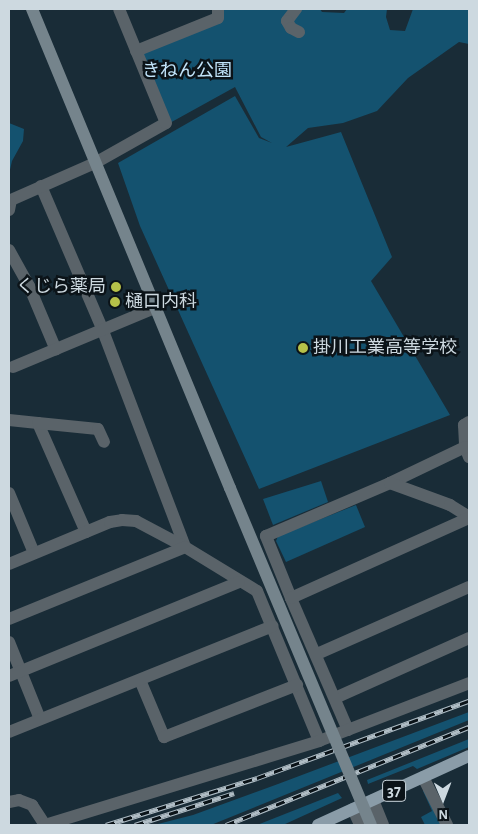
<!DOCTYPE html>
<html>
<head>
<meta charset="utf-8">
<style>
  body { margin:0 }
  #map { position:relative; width:478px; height:834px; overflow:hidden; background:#192c37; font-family:"Alegreya Sans","Noto Sans JP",sans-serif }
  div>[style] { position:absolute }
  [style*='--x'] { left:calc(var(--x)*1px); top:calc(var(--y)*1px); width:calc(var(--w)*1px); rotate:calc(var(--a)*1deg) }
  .green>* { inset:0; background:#14526f }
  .street>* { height:12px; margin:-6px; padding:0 6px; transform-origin:6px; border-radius:6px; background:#5a6369 }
  .secondary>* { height:12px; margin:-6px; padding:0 6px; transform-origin:6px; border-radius:6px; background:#75848c }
  .primary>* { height:12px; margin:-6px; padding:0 6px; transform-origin:6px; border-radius:6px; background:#8a9ca8 }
  .rail>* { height:5px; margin-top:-2.5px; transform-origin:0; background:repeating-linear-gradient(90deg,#0b1318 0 9px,#b0bdc5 0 18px); box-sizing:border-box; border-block:1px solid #b0bdc5 }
  .secondary-bridge>* { height:12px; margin:-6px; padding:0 6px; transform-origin:6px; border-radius:6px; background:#75848c }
  .dots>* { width:14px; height:14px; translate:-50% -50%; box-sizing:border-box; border:2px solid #0b1318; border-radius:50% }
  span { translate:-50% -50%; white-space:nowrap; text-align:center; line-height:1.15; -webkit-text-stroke:5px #0b1318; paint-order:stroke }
  .shield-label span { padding:1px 4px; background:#0b1318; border:1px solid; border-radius:4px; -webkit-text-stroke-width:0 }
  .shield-label { font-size:16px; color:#cdd9e0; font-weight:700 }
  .park-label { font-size:18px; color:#c1e4fa }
  .poi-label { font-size:18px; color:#cdd9e0 }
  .right { translate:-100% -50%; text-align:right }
  .left { translate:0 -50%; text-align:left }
  .frame { position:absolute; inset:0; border:10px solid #cdd9e0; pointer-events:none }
  .north { position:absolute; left:418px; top:774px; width:50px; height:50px; -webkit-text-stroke:4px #0b1318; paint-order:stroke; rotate:179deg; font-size:14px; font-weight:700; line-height:20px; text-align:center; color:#cdd9e0 }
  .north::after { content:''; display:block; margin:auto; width:18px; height:22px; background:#cdd9e0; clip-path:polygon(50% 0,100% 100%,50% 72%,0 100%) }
</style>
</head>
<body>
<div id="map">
  <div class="green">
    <div style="clip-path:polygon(218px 9px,320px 9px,322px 12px,344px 13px,347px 9px,387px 9px,386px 17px,390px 30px,405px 31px,413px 9px,469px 9px,469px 44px,459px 42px,408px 78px,377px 111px,343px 123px,308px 128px,286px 147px,341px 132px,392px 257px,371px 281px,450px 415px,259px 489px,140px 226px,118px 163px,235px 96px,259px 138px,272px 143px,261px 137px,235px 87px,168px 124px,136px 51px,208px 23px)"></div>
    <div style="clip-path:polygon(9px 123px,24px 129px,23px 141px,12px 161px,9px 174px)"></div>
    <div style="clip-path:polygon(321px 481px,328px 502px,273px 525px,263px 499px)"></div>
    <div style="clip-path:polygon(356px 505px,365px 527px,286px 562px,276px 541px,278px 536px)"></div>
    <div style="clip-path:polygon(469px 712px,469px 720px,211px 825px,154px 825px,193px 815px,278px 784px)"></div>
    <div style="clip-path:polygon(469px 739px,469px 747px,417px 769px,413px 766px,368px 784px,367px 780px)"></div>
    <div style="clip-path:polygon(427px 789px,446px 825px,425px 825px,421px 817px,432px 811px,423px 791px)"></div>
    <div style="clip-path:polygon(338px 793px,342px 798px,283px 825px,257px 825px)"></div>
  </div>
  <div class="street">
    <div style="--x:296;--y:9;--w:15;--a:127"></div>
    <div style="--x:287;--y:21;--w:8;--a:60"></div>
    <div style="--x:291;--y:28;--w:9;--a:27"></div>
    <div style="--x:136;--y:51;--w:88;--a:-21.9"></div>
    <div style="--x:218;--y:18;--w:9;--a:-90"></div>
    <div style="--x:41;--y:186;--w:158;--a:66.8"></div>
    <div style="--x:103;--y:331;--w:231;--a:69.2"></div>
    <div style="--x:9;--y:210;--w:10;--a:-79"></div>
    <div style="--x:11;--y:200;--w:92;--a:-23.8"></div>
    <div style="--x:95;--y:163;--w:81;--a:-29.4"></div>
    <div style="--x:166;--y:123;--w:123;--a:-112.4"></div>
    <div style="--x:9;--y:250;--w:41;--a:60.9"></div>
    <div style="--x:29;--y:286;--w:69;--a:67.1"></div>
    <div style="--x:13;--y:367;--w:154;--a:-22.6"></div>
    <div style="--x:9;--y:420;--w:29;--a:6"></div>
    <div style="--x:469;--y:422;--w:6;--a:149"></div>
    <div style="--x:464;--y:425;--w:22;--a:87"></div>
    <div style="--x:465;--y:447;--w:11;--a:68"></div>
    <div style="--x:390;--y:483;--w:83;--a:-25.6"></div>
    <div style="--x:9;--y:493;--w:65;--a:67.4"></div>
    <div style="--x:86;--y:532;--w:119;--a:-113.8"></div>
    <div style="--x:38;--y:423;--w:60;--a:5.7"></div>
    <div style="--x:98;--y:429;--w:14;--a:65"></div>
    <div style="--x:9;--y:564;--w:109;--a:-22.6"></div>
    <div style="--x:110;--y:522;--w:12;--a:-9"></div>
    <div style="--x:122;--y:520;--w:14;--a:4"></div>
    <div style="--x:136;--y:521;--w:55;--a:28"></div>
    <div style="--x:185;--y:547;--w:84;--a:31.4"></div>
    <div style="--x:257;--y:591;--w:162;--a:67.5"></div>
    <div style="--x:291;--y:598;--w:67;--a:-112"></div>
    <div style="--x:266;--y:536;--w:135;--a:-23.1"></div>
    <div style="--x:390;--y:483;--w:64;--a:20.1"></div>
    <div style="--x:450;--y:505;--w:22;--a:32"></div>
    <div style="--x:9;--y:619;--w:190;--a:-22.2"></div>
    <div style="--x:9;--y:642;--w:83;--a:68.1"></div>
    <div style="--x:317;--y:654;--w:166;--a:-23.8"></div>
    <div style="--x:9;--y:676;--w:248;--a:-22.2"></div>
    <div style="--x:140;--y:680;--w:62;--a:67.2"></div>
    <div style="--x:164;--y:737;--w:143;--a:-21.4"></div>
    <div style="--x:335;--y:698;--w:147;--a:-24.1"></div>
    <div style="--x:348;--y:730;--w:144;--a:-113.4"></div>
    <div style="--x:291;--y:598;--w:195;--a:-24.2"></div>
    <div style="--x:9;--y:732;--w:284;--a:-21.9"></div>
    <div style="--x:423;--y:777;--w:54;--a:63.4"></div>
    <div style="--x:373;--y:800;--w:27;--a:68"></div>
    <div style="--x:9;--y:802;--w:10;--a:-11"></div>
    <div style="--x:19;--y:800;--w:14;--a:21"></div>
    <div style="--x:32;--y:805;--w:24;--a:57"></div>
    <div style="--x:353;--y:809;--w:17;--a:66"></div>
    <div style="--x:45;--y:825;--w:287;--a:-17"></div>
    <div style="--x:319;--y:741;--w:161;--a:-21.1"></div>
  </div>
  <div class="secondary">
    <div style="--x:32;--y:9;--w:518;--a:67.54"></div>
  </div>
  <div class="primary">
    <div style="--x:318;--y:825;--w:166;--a:-24.6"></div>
  </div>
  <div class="rail">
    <div style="--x:106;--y:825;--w:158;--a:-17.3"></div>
    <div style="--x:257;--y:778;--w:226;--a:-20"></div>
    <div style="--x:135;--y:825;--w:104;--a:-17.9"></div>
    <div style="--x:226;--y:825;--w:262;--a:-22"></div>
  </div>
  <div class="secondary-bridge">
    <div style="--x:230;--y:488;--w:365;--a:67.3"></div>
  </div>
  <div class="dots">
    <div style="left:116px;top:287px;background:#b6c149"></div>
    <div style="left:115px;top:302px;background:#b6c149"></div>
    <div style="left:303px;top:348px;background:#b6c149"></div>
  </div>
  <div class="shield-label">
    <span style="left:394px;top:791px">37</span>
  </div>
  <div class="park-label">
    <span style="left:187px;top:71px">きねん公園</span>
  </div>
  <div class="poi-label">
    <span class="right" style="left:106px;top:287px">くじら薬局</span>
    <span class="left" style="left:125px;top:302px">樋口内科</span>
    <span class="left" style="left:313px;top:348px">掛川工業高等学校</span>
  </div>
  <div class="frame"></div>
  <div class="north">N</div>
</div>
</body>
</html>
